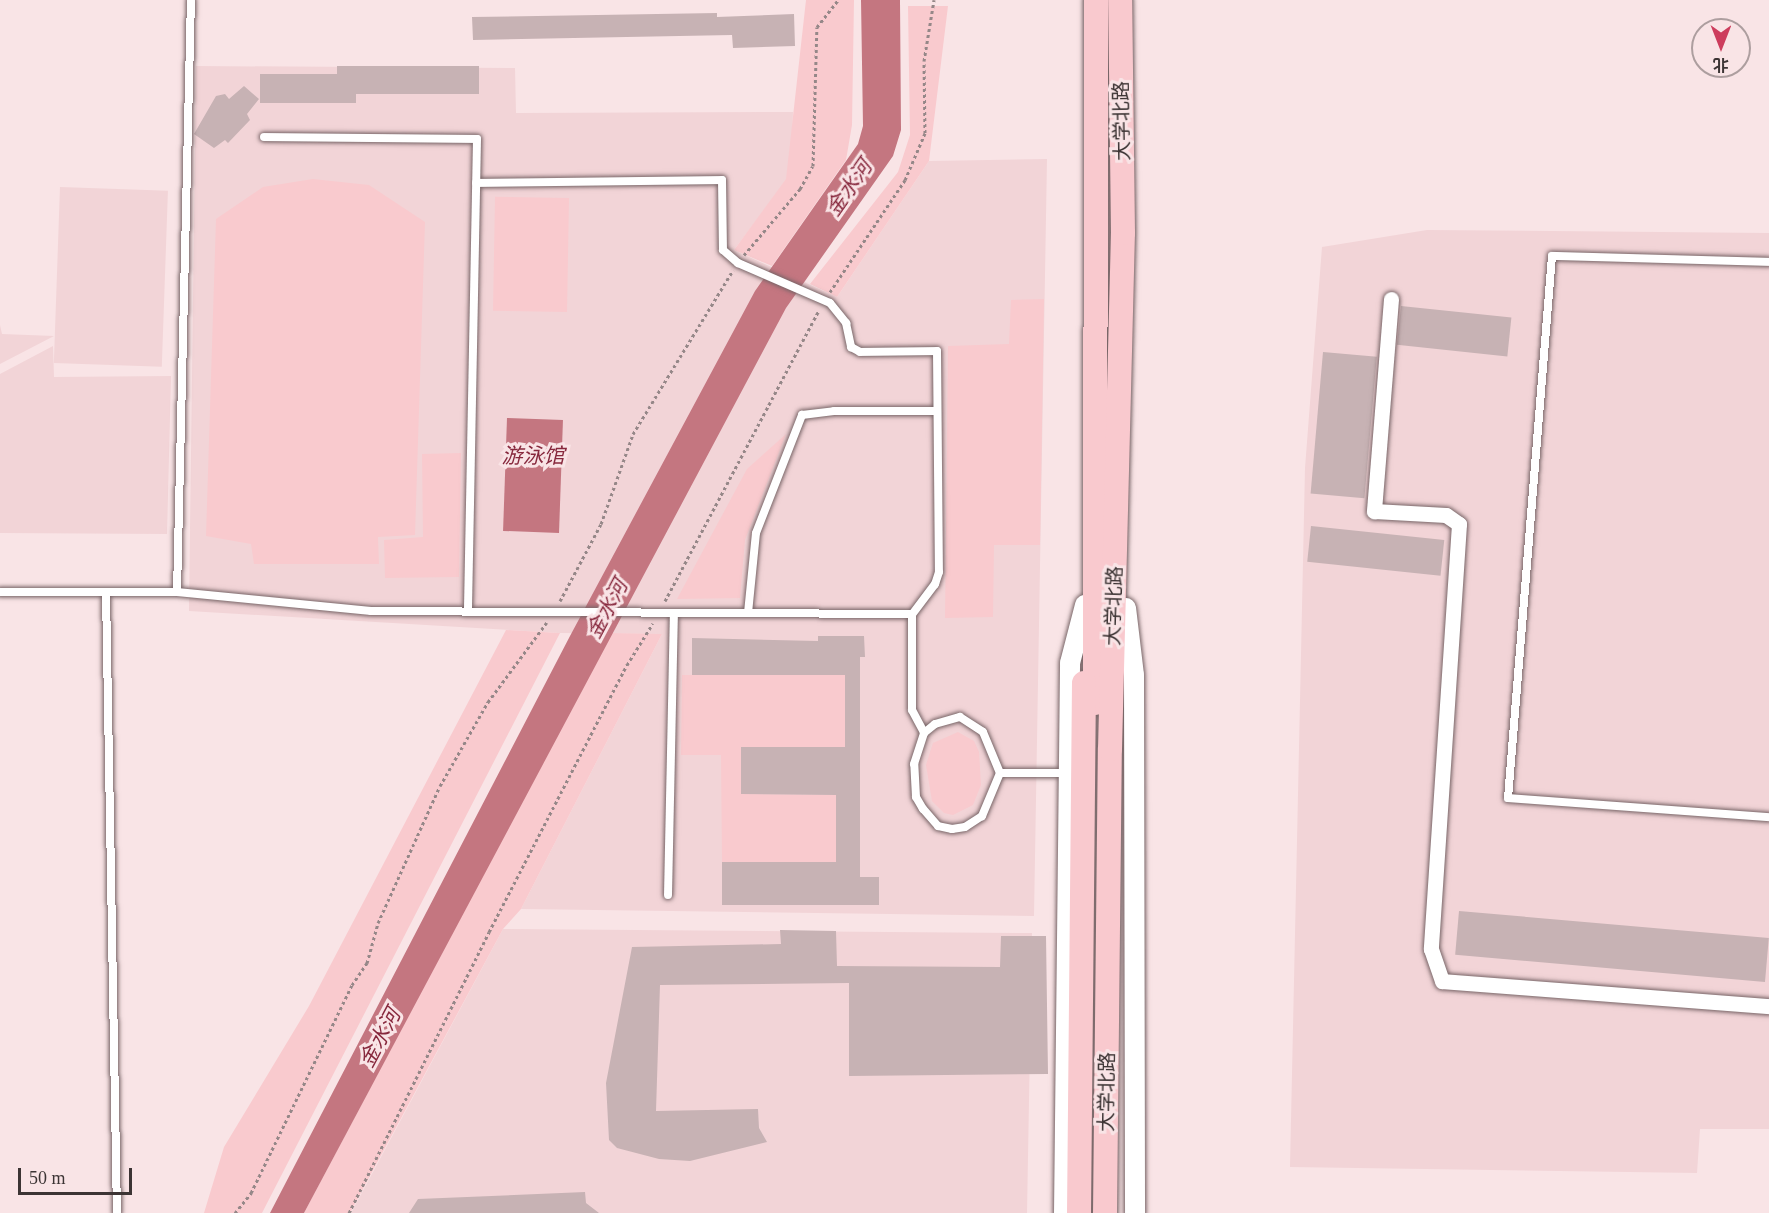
<!DOCTYPE html>
<html>
<head>
<meta charset="utf-8">
<style>
  body { margin:0 }
  #map { position:relative; width:1769px; height:1213px; overflow:hidden; background:#f9e4e6; font-family:"Times New Roman","Noto Sans SC",serif }
  div>[style] { position:absolute }
  [style*='--x'] { left:calc(var(--x)*1px); top:calc(var(--y)*1px); width:calc(var(--w)*1px); rotate:calc(var(--a)*1deg) }
  .built>* { inset:0; background:#f2d4d7; transform-origin:0 0 }
  .green>* { inset:0; background:#f9cace; transform-origin:0 0 }
  .water>* { inset:0; background:#c47680; transform-origin:0 0 }
  .building>* { inset:0; background:#c7b2b4; transform-origin:0 0 }
  .path>* { height:3px; margin-top:-1.5px; transform-origin:0; background:repeating-linear-gradient(90deg,#958788 0 3px,transparent 0 6px) }
  .roads { filter:drop-shadow(0 0 2px #786567) drop-shadow(0 0 2px #786567) }
  .service>* { height:8px; margin:-4px; padding:0 4px; transform-origin:4px; border-radius:4px; background:#fff }
  .minor>* { height:15px; margin:-7.5px; padding:0 7.5px; transform-origin:7.5px; border-radius:7.5px; background:#fff }
  .tertiary>* { height:20px; margin:-10px; padding:0 10px; transform-origin:10px; border-radius:10px; background:#fff }
  .primary>* { height:24px; margin:-12px; padding:0 12px; transform-origin:12px; border-radius:12px; background:#f9c9ce }
  span { translate:-50% -50%; white-space:nowrap; text-align:center; line-height:1.15; -webkit-text-stroke:6px #f9e4e6; paint-order:stroke }
  .street-label { font-size:20px; color:#3c3434 }
  .water-label { font-size:21px; color:#87283d; font-style:italic }
  .north { position:absolute; left:1691px; top:18px; width:60px; height:60px; box-sizing:border-box; background:#f9e4e6; border:2px solid #ad9e9f; border-radius:50%; rotate:180deg; font-size:16px; font-weight:700; line-height:24px; text-align:center; color:#3c3434 }
  .north::after { content:''; display:block; margin:auto; width:21px; height:27px; background:#cd3d5d; clip-path:polygon(50% 0,100% 100%,50% 72%,0 100%) }
  .scale { position:absolute; left:18px; top:1168px; width:114px; height:27px; box-sizing:border-box; border:3px solid #3c3434; border-top:0; padding-left:8px; font-size:18px; line-height:21px; white-space:nowrap; color:#3c3434; -webkit-text-stroke:4px #f9e4e6; paint-order:stroke }
</style>
</head>
<body>
<div id="map">
  <div class="built">
    <div style="clip-path:polygon(196px 66px,515px 68px,516px 113px,793px 112px,791px 174px,734px 250px,837px 297px,929px 161px,1047px 159px,1034px 916px,521px 909px,662px 634px,560px 633px,189px 611px)"></div>
    <div style="left:60px;top:187px;width:108px;height:176px;rotate:2deg"></div>
    <div style="clip-path:polygon(1427px 230px,1769px 233px,1769px 1129px,1700px 1129px,1697px 1173px,1290px 1167px,1305px 468px,1322px 247px)"></div>
    <div style="clip-path:polygon(0 325px,2px 334px,54px 336px,0 364px)"></div>
    <div style="clip-path:polygon(53px 346px,54px 377px,171px 376px,167px 534px,0 533px,0 374px)"></div>
    <div style="clip-path:polygon(503px 929px,1032px 933px,1027px 1213px,351px 1213px)"></div>
  </div>
  <div class="green">
    <div style="clip-path:polygon(806px 0,854px 0,852px 125px,846px 160px,772px 266px,734px 250px,786px 179px)"></div>
    <div style="clip-path:polygon(908px 6px,948px 6px,929px 161px,837px 297px,810px 284px,898px 172px,910px 135px)"></div>
    <div style="clip-path:polygon(313px 179px,369px 185px,425px 222px,415px 535px,378px 537px,379px 564px,254px 564px,251px 544px,206px 536px,216px 219px,263px 187px)"></div>
    <div style="left:569px;top:198px;width:114px;height:74px;rotate:91deg"></div>
    <div style="clip-path:polygon(1044px 299px,1040px 545px,994px 545px,993px 617px,945px 618px,948px 346px,1009px 344px,1011px 300px)"></div>
    <div style="clip-path:polygon(786px 434px,745px 540px,740px 598px,677px 599px,747px 469px)"></div>
    <div style="clip-path:polygon(461px 453px,459px 577px,385px 578px,384px 540px,423px 537px,422px 454px)"></div>
    <div style="clip-path:polygon(506px 630px,560px 633px,262px 1213px,204px 1213px,224px 1147px,309px 1006px)"></div>
    <div style="clip-path:polygon(611px 633px,662px 634px,521px 909px,503px 929px,350px 1213px,304px 1213px)"></div>
    <div style="clip-path:polygon(682px 675px,845px 675px,845px 747px,741px 747px,742px 794px,836px 795px,836px 862px,722px 862px,721px 755px,681px 755px)"></div>
    <div style="clip-path:polygon(958px 732px,974px 741px,979px 752px,981px 785px,973px 805px,953px 815px,944px 813px,932px 801px,926px 765px,933px 743px)"></div>
  </div>
  <div class="water">
    <div style="clip-path:polygon(861px 0,900px 0,901px 130px,893px 156px,786px 308px,304px 1213px,270px 1213px,570px 636px,755px 291px,858px 144px,863px 126px)"></div>
    <div style="left:507px;top:418px;width:56px;height:113px;rotate:2deg"></div>
  </div>
  <div class="building">
    <div style="clip-path:polygon(717px 13px,717px 17px,794px 14px,795px 46px,733px 48px,732px 35px,473px 40px,472px 17px)"></div>
    <div style="clip-path:polygon(337px 66px,479px 66px,479px 94px,356px 94px,356px 103px,260px 103px,260px 74px,337px 74px)"></div>
    <div style="clip-path:polygon(244px 86px,259px 99px,247px 114px,250px 120px,228px 143px,225px 140px,214px 148px,194px 134px,216px 96px,225px 94px,229px 99px)"></div>
    <div style="left:1401px;top:306px;width:111px;height:39px;rotate:6deg"></div>
    <div style="left:1323px;top:352px;width:54px;height:142px;rotate:5deg"></div>
    <div style="left:1311px;top:526px;width:134px;height:36px;rotate:6deg"></div>
    <div style="clip-path:polygon(818px 636px,864px 636px,865px 657px,860px 657px,860px 877px,879px 877px,879px 905px,722px 905px,722px 862px,836px 862px,836px 795px,741px 794px,741px 747px,845px 747px,845px 675px,692px 675px,692px 638px,818px 641px)"></div>
    <div style="left:1459px;top:911px;width:311px;height:44px;rotate:5deg"></div>
    <div style="clip-path:polygon(780px 930px,836px 931px,837px 966px,1000px 967px,1001px 936px,1046px 936px,1048px 1074px,849px 1076px,849px 983px,660px 985px,656px 1111px,758px 1109px,759px 1128px,767px 1142px,690px 1161px,659px 1159px,617px 1148px,609px 1140px,606px 1083px,632px 947px,781px 944px)"></div>
    <div style="clip-path:polygon(585px 1192px,586px 1203px,599px 1213px,409px 1213px,418px 1199px)"></div>
  </div>
  <div class="path">
    <div style="--x:744;--y:255;--w:87;--a:-49.7"></div>
    <div style="--x:800;--y:189;--w:26;--a:-61"></div>
    <div style="--x:813;--y:166;--w:139;--a:-88.4"></div>
    <div style="--x:817;--y:27;--w:34;--a:-52"></div>
    <div style="--x:830;--y:292;--w:135;--a:-56.2"></div>
    <div style="--x:905;--y:180;--w:51;--a:-66.9"></div>
    <div style="--x:925;--y:133;--w:72;--a:-90.8"></div>
    <div style="--x:924;--y:61;--w:62;--a:-80.7"></div>
    <div style="--x:560;--y:601;--w:87;--a:-62"></div>
    <div style="--x:601;--y:524;--w:96;--a:-70.4"></div>
    <div style="--x:633;--y:434;--w:192;--a:-58.6"></div>
    <div style="--x:665;--y:601;--w:329;--a:-62.1"></div>
    <div style="--x:235;--y:1213;--w:26;--a:-51"></div>
    <div style="--x:251;--y:1193;--w:231;--a:-64.1"></div>
    <div style="--x:352;--y:985;--w:27;--a:-56"></div>
    <div style="--x:367;--y:963;--w:41;--a:-74.6"></div>
    <div style="--x:378;--y:923;--w:150;--a:-65.7"></div>
    <div style="--x:440;--y:786;--w:97;--a:-60.3"></div>
    <div style="--x:488;--y:702;--w:99;--a:-53.6"></div>
    <div style="--x:349;--y:1213;--w:314;--a:-63.5"></div>
    <div style="--x:489;--y:932;--w:301;--a:-62.7"></div>
    <div style="--x:627;--y:665;--w:49;--a:-58.2"></div>
  </div>
  <div class="roads">
    <div class="service">
      <div style="--x:264;--y:137;--w:213;--a:0.5"></div>
      <div style="--x:477;--y:139;--w:473;--a:91.1"></div>
      <div style="--x:476;--y:183;--w:246;--a:-0.7"></div>
      <div style="--x:722;--y:180;--w:70;--a:89.2"></div>
      <div style="--x:723;--y:250;--w:20;--a:41"></div>
      <div style="--x:738;--y:263;--w:100;--a:23.5"></div>
      <div style="--x:830;--y:303;--w:26;--a:51"></div>
      <div style="--x:846;--y:323;--w:25;--a:78"></div>
      <div style="--x:851;--y:347;--w:10;--a:29"></div>
      <div style="--x:860;--y:352;--w:77;--a:-0.7"></div>
      <div style="--x:937;--y:351;--w:221;--a:89.5"></div>
      <div style="--x:939;--y:572;--w:13;--a:108"></div>
      <div style="--x:935;--y:584;--w:38;--a:127"></div>
      <div style="--x:912;--y:614;--w:96;--a:90"></div>
      <div style="--x:912;--y:710;--w:26;--a:62"></div>
      <div style="--x:1769;--y:262;--w:217;--a:-178.4"></div>
      <div style="--x:1552;--y:256;--w:544;--a:94.64"></div>
      <div style="--x:1508;--y:798;--w:262;--a:4.2"></div>
      <div style="--x:0;--y:592;--w:177;--a:0"></div>
      <div style="--x:177;--y:592;--w:195;--a:5.6"></div>
      <div style="--x:371;--y:611;--w:541;--a:0.32"></div>
      <div style="--x:106;--y:592;--w:621;--a:88.99"></div>
      <div style="--x:177;--y:592;--w:592;--a:-88.65"></div>
      <div style="--x:748;--y:613;--w:80;--a:-84.3"></div>
      <div style="--x:756;--y:533;--w:127;--a:-68.7"></div>
      <div style="--x:802;--y:415;--w:32;--a:-7"></div>
      <div style="--x:834;--y:411;--w:103;--a:0"></div>
      <div style="--x:960;--y:717;--w:27;--a:33"></div>
      <div style="--x:983;--y:732;--w:44;--a:67.5"></div>
      <div style="--x:1000;--y:773;--w:47;--a:112.7"></div>
      <div style="--x:982;--y:816;--w:20;--a:147"></div>
      <div style="--x:965;--y:827;--w:13;--a:171"></div>
      <div style="--x:952;--y:829;--w:14;--a:-168"></div>
      <div style="--x:938;--y:826;--w:23;--a:-131"></div>
      <div style="--x:923;--y:809;--w:14;--a:-120"></div>
      <div style="--x:916;--y:797;--w:33;--a:-93"></div>
      <div style="--x:914;--y:764;--w:33;--a:-72"></div>
      <div style="--x:924;--y:733;--w:14;--a:-39"></div>
      <div style="--x:935;--y:724;--w:26;--a:-16"></div>
      <div style="--x:1000;--y:773;--w:67;--a:0"></div>
      <div style="--x:668;--y:895;--w:282;--a:-88.8"></div>
    </div>
    <div class="minor">
      <div style="--x:1391;--y:299;--w:213;--a:94.6"></div>
      <div style="--x:1374;--y:511;--w:72;--a:3.2"></div>
      <div style="--x:1446;--y:515;--w:16;--a:35"></div>
      <div style="--x:1459;--y:524;--w:426;--a:93.8"></div>
      <div style="--x:1431;--y:949;--w:34;--a:71"></div>
      <div style="--x:1442;--y:981;--w:328;--a:4.4"></div>
    </div>
    <div class="tertiary">
      <div style="--x:1126;--y:608;--w:67;--a:83.2"></div>
      <div style="--x:1134;--y:675;--w:538;--a:89.89"></div>
      <div style="--x:1064;--y:1213;--w:550;--a:-89.37"></div>
      <div style="--x:1070;--y:663;--w:60;--a:-75.5"></div>
    </div>
    <div class="primary">
      <div style="--x:1095;--y:703;--w:703;--a:-89.92"></div>
      <div style="--x:1079;--y:1213;--w:530;--a:-89.46"></div>
      <div style="--x:1105;--y:1213;--w:464;--a:-89.4"></div>
      <div style="--x:1110;--y:749;--w:516;--a:-88.56"></div>
      <div style="--x:1123;--y:233;--w:233;--a:-90.7"></div>
    </div>
  </div>
  <div class="street-label">
    <span style="left:1122px;top:121px;rotate:-91deg">大学北路</span>
    <span style="left:1114px;top:606px;rotate:-88deg">大学北路</span>
    <span style="left:1107px;top:1092px;rotate:-89deg">大学北路</span>
  </div>
  <div class="water-label">
    <span style="left:849px;top:188px;rotate:-55deg">金水河</span>
    <span style="left:533px;top:456px">游泳馆</span>
    <span style="left:607px;top:609px;rotate:-62deg">金水河</span>
    <span style="left:380px;top:1038px;rotate:-62deg">金水河</span>
  </div>
  <div class="north">北</div>
  <div class="scale">50 m</div>
</div>
</body>
</html>
